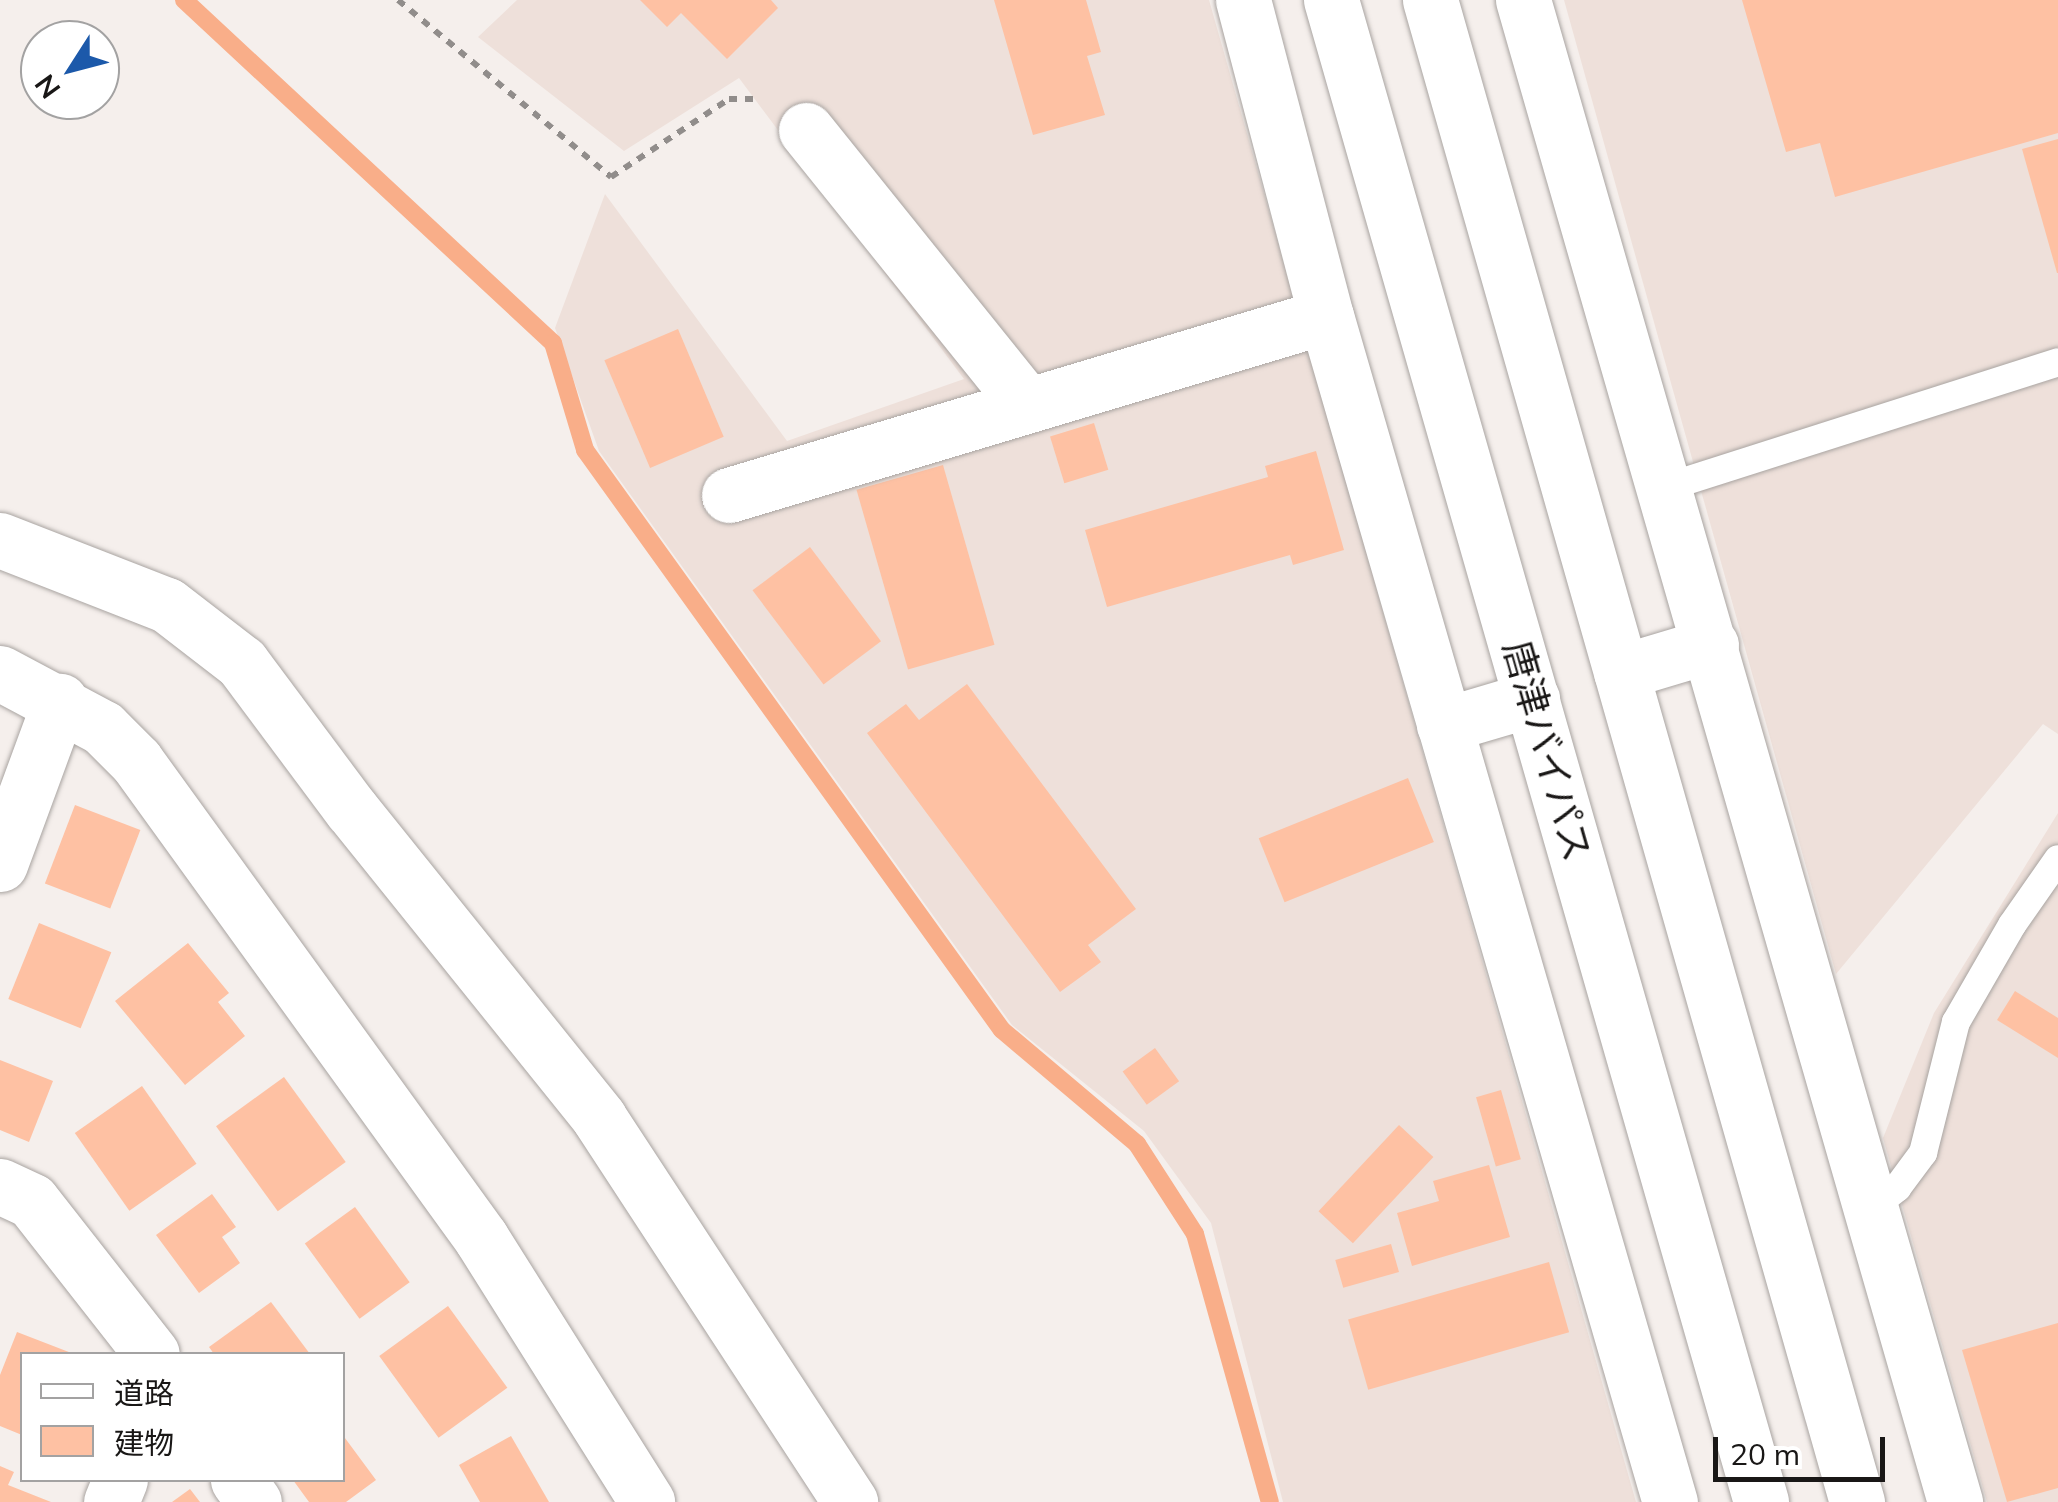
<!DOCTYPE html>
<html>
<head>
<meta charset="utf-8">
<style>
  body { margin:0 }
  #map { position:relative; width:2058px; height:1502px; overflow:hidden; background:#f5efec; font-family:Mulish,"Noto Sans JP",sans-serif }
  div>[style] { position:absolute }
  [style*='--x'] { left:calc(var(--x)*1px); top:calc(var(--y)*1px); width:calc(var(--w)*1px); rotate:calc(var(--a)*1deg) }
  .built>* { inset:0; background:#eee0da }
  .stream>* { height:18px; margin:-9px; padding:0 9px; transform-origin:9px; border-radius:9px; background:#f9ae89 }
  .building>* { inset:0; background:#fec1a3; transform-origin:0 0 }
  .path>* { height:6px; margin-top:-3px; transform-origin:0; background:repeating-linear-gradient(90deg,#918d8b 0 8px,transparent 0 16px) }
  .roads { filter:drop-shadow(0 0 2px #a9a4a1) drop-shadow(0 0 2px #a9a4a1) }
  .service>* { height:28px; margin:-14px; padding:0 14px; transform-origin:14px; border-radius:14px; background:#fff }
  .minor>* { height:55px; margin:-27.5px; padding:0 27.5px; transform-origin:27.5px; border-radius:27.5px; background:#fff }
  .trunk>* { height:55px; margin:-27.5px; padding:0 27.5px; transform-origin:27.5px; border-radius:27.5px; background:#fff }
  span { translate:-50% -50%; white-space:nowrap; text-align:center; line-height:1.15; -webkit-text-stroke:8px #fff; paint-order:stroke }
  .street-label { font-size:38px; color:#191716 }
  .legend { position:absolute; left:20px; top:1352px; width:325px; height:130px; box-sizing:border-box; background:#fff; border:2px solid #a3a2a2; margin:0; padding:12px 18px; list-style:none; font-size:30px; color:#191716 }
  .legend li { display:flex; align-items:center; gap:20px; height:50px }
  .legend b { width:50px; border:2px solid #a3a2a2 }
  .north { position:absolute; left:20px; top:20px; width:100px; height:100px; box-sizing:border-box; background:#fff; border:2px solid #a3a2a2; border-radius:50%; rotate:234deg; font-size:28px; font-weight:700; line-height:40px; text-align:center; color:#191716 }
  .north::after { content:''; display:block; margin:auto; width:35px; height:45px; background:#1c59aa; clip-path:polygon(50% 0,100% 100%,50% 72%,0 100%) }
  .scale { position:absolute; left:1713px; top:1437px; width:172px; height:45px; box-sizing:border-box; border:5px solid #191716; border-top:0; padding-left:12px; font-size:30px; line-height:35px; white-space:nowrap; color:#191716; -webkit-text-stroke:8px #fff; paint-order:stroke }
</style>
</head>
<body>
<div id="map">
  <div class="built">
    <div style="clip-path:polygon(517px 0,1209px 0,1636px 1502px,1283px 1502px,1211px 1223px,1144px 1131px,1012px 1025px,599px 451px,555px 328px,605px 194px,787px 441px,964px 379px,739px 78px,624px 151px,478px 37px)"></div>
    <div style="clip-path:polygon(1564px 0,2058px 0,2058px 734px,2043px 724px,1836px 974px)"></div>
    <div style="clip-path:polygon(2058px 813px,2058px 1502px,1987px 1502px,1883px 1138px,1934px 1013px)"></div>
  </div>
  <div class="stream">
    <div style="--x:184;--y:0;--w:504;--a:42.91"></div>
    <div style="--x:553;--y:343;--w:112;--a:73.3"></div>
    <div style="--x:585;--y:450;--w:714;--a:54.29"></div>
    <div style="--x:1002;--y:1030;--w:177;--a:40.2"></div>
    <div style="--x:1137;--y:1144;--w:107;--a:57.2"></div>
    <div style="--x:1195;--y:1234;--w:278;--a:74.4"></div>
  </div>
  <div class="building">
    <div style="clip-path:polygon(640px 0,771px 0,778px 8px,727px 59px,681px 13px,667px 27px)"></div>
    <div style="clip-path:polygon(994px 0,1086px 0,1101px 52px,1087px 56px,1105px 115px,1033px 135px)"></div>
    <div style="clip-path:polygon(1742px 0,2058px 0,2058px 133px,1835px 197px,1820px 143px,1786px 152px)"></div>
    <div style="clip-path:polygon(2058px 139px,2058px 273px,2057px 273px,2022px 149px)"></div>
    <div style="left:678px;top:329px;width:117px;height:80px;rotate:67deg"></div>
    <div style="left:1094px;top:423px;width:49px;height:46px;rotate:73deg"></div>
    <div style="clip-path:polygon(1316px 451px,1344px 550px,1293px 565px,1290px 555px,1107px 607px,1085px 530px,1268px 477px,1265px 466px)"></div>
    <div style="left:943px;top:465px;width:187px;height:90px;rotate:74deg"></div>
    <div style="left:810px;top:547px;width:118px;height:72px;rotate:53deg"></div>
    <div style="clip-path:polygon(967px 684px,1136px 909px,1088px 945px,1101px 962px,1060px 992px,867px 733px,906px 704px,919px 720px)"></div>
    <div style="left:1408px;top:778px;width:69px;height:161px;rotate:68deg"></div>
    <div style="left:75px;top:805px;width:70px;height:84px;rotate:21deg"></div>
    <div style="left:39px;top:923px;width:78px;height:82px;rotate:22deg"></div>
    <div style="clip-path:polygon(188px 943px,229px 993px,218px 1002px,245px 1036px,185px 1085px,115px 1001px)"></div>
    <div style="clip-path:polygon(2015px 991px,2058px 1018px,2058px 1058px,1997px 1020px)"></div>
    <div style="left:1155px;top:1048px;width:41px;height:40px;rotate:54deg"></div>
    <div style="clip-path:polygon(0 1060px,53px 1081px,29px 1142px,0 1130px)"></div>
    <div style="left:284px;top:1077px;width:105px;height:84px;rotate:54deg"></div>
    <div style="left:142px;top:1086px;width:95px;height:82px;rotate:55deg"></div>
    <div style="left:1501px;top:1090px;width:72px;height:26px;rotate:74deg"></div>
    <div style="left:1399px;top:1125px;width:47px;height:118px;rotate:43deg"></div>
    <div style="clip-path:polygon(1489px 1165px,1510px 1237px,1412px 1266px,1397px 1213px,1439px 1201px,1433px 1181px)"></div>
    <div style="clip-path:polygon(212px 1194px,236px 1227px,222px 1237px,240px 1263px,199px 1293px,156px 1235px)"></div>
    <div style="left:355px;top:1207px;width:93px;height:62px;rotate:54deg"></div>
    <div style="left:1391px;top:1244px;width:29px;height:58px;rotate:74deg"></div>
    <div style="left:1549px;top:1262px;width:73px;height:209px;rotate:74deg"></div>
    <div style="clip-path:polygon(271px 1302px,310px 1354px,214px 1354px,209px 1347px)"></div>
    <div style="left:448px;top:1306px;width:101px;height:85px;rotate:54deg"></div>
    <div style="clip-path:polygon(2058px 1323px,2058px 1488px,2007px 1502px,1962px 1350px)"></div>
    <div style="clip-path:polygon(17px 1332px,74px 1354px,22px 1354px,22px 1435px,0 1426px,0 1375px)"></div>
    <div style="clip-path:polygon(342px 1434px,376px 1480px,346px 1502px,309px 1502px,293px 1480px,342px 1480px)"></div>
    <div style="clip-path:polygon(511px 1436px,549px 1502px,480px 1502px,459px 1465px)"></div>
    <div style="clip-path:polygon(0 1466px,14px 1472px,8px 1485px,51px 1502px,0 1502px)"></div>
    <div style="clip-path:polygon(190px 1489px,200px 1502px,172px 1502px)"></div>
  </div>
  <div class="path">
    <div style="--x:398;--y:0;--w:277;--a:39.7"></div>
    <div style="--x:611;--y:177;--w:141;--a:-33.5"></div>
    <div style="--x:729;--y:99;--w:30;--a:0"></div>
  </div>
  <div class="roads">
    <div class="service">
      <div style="--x:1667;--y:487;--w:410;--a:-17.7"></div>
      <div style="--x:1869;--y:1210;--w:36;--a:-38"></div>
      <div style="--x:1897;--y:1188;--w:44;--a:-53.4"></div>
      <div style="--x:1923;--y:1153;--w:135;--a:-75.9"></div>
      <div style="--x:1956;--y:1022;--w:112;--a:-60"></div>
      <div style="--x:2012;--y:925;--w:80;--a:-55.1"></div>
    </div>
    <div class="minor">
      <div style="--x:1243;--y:0;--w:327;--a:75.3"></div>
      <div style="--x:1326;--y:316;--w:1235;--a:73.83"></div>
      <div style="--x:1523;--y:0;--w:1563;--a:73.95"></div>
      <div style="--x:806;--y:130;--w:353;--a:51.2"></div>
      <div style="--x:729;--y:495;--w:623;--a:-16.69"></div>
      <div style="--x:0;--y:540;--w:179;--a:21.3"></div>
      <div style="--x:167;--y:605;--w:95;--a:37.7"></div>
      <div style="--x:242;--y:663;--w:182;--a:53.3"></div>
      <div style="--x:351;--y:809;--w:396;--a:51.2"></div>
      <div style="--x:599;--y:1118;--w:459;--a:56.8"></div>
      <div style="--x:1621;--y:672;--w:94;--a:-16.7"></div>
      <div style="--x:0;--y:673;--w:117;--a:28.1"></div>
      <div style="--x:103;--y:728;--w:47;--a:45"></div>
      <div style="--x:136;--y:761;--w:589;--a:54.12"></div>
      <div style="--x:481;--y:1238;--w:312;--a:57.8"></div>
      <div style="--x:1444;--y:725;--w:92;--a:-16.5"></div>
      <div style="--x:0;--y:864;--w:174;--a:-69.8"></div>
      <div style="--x:0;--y:1186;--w:35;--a:25"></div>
      <div style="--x:32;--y:1201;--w:194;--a:51.9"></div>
      <div style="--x:238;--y:1480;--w:27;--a:54"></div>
      <div style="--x:111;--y:1502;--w:24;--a:-68"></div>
    </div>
    <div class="trunk">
      <div style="--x:1331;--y:0;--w:1562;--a:74.02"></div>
      <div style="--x:1430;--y:0;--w:1562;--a:74.13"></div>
    </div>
  </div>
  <div class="street-label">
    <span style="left:1547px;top:751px;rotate:74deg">唐津バイパス</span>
  </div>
  <ul class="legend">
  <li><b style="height:12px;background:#fff"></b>道路</li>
  <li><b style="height:28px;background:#fec1a3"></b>建物</li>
  </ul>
  <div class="north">N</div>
  <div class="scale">20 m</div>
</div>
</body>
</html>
